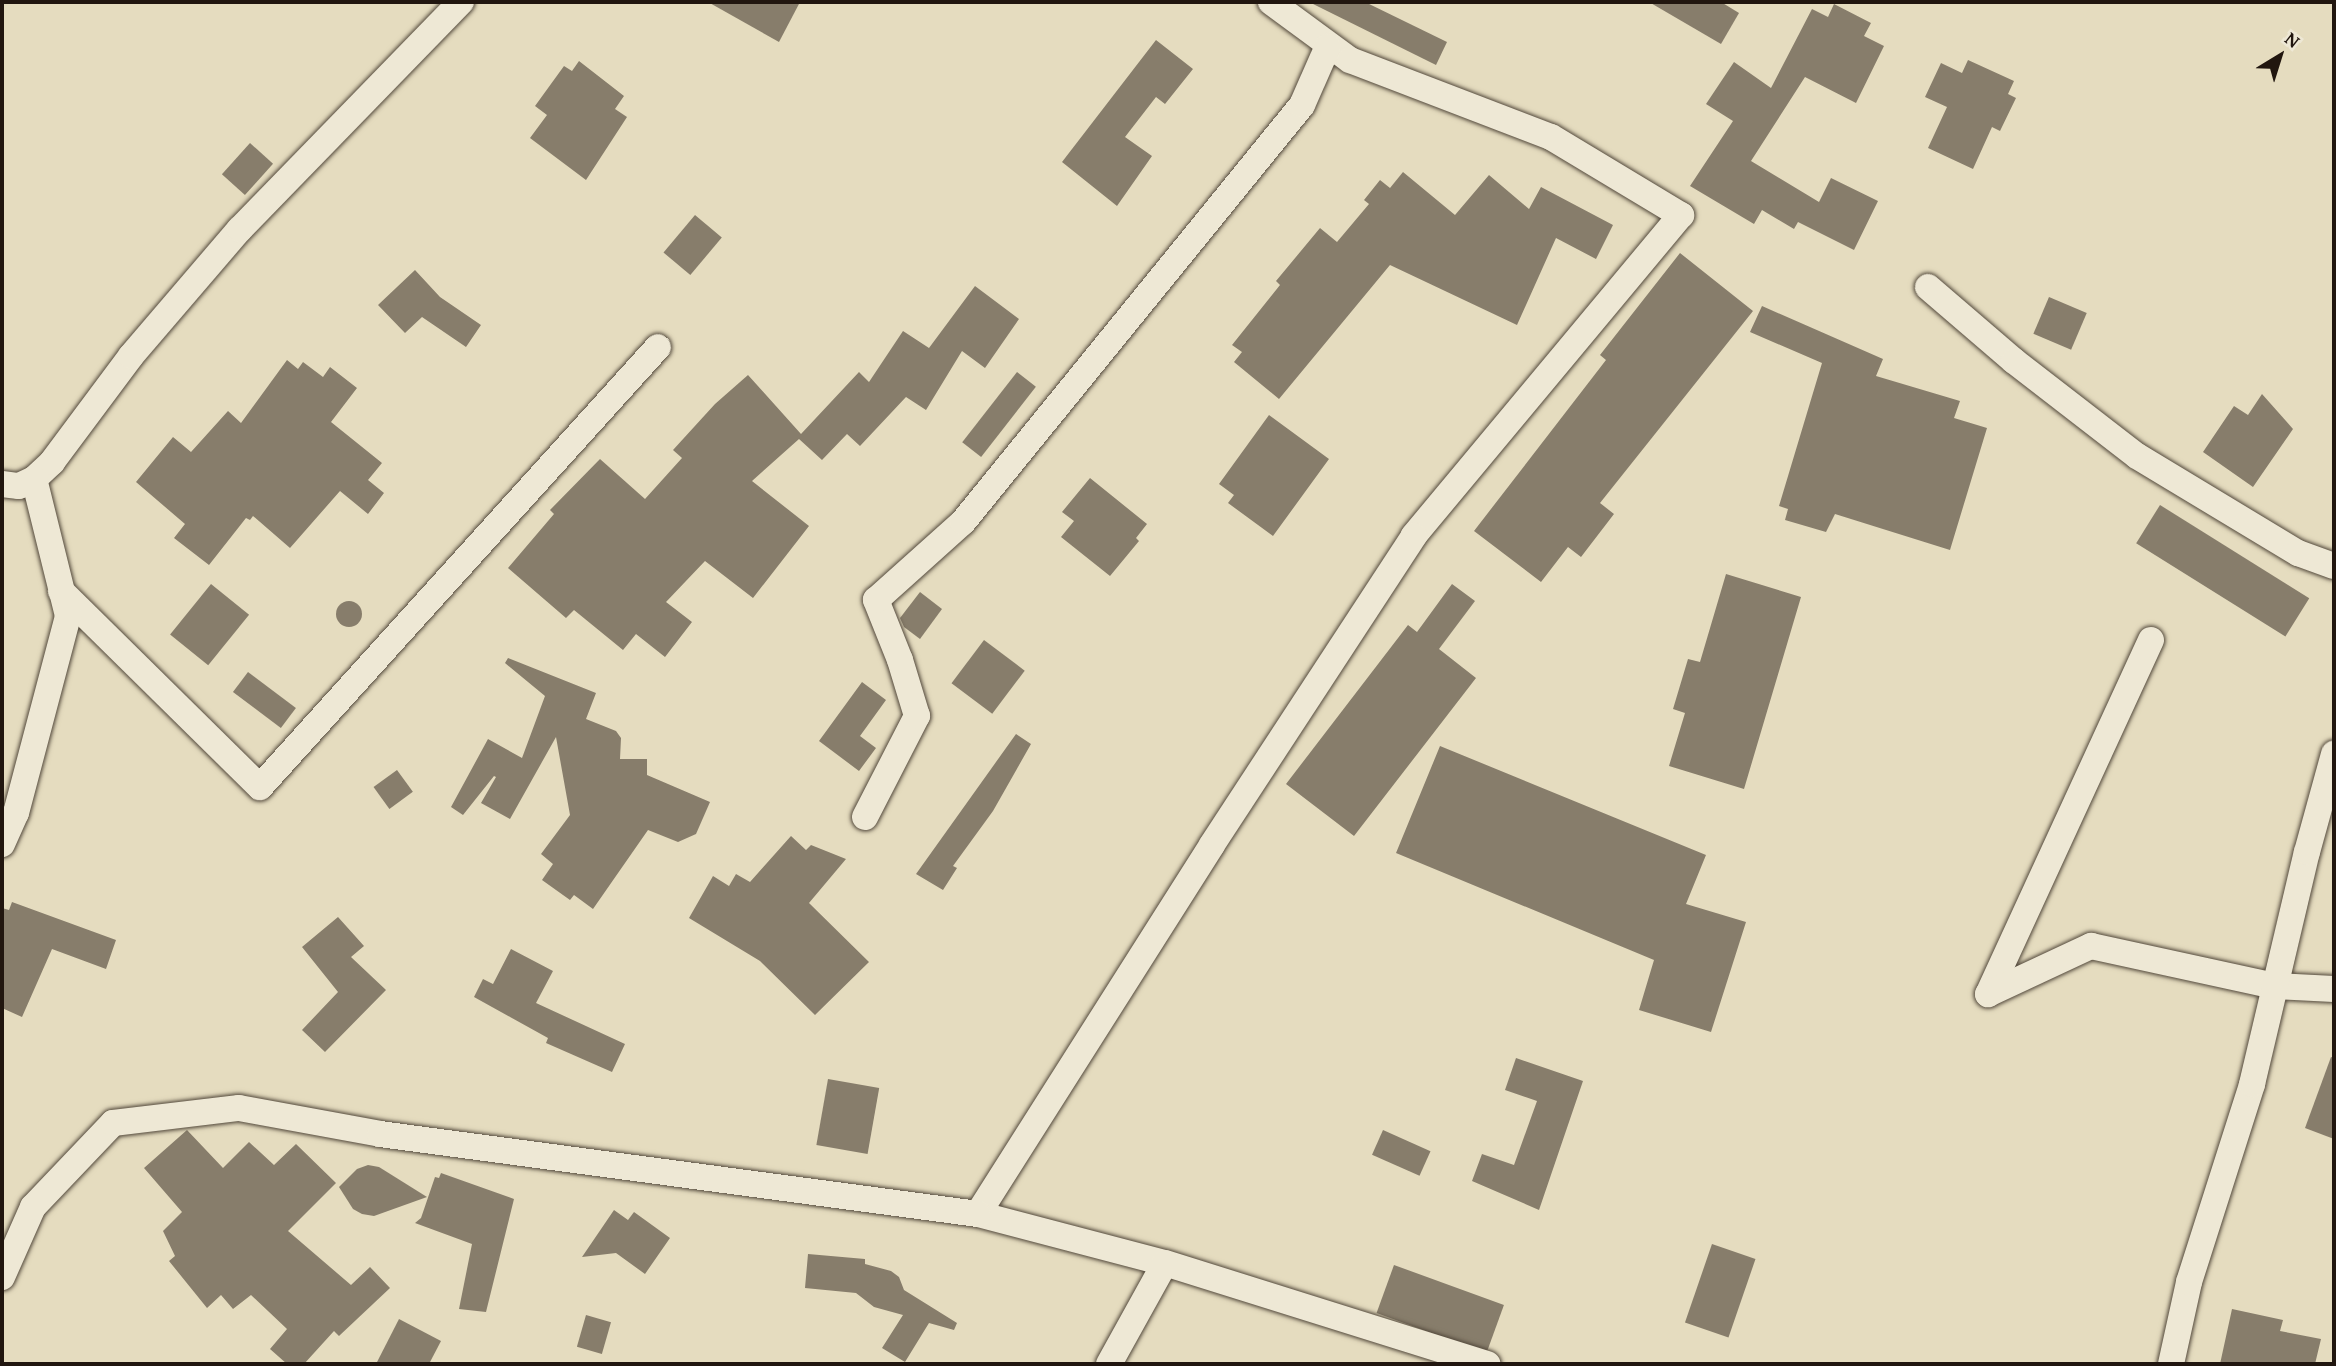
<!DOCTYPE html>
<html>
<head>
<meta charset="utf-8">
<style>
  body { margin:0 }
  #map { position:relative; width:2336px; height:1366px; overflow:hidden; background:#e5dcbf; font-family:"Gentium Book Plus",serif }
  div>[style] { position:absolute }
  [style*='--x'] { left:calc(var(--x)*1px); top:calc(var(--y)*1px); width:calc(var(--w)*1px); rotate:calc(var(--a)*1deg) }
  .building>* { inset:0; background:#877d6b; transform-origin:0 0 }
  .round { border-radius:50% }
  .roads { filter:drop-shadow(0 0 2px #52483b) drop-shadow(0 0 2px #52483b) }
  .minor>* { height:26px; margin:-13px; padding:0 13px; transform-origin:13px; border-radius:13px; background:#eee8d5 }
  span { translate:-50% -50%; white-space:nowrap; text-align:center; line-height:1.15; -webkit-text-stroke:5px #eee8d5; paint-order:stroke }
  .frame { position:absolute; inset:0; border:4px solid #21160f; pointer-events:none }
  .north { position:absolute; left:2245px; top:21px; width:70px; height:70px; -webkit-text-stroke:5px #eee8d5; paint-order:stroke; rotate:38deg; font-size:19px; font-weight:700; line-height:28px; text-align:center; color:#21160f }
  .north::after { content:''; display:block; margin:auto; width:24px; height:32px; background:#21160f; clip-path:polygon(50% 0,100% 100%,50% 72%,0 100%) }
</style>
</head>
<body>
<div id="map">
  <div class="building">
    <div style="clip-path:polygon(708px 2px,800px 2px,779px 42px)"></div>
    <div style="clip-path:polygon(1309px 2px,1365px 2px,1447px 42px,1436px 65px)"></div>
    <div style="clip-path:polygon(1649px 2px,1721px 2px,1739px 13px,1721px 44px)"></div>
    <div style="clip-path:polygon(1834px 4px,1871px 23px,1864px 36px,1884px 46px,1856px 103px,1805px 77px,1751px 161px,1819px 202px,1831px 178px,1878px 201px,1854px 250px,1798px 222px,1794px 229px,1762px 210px,1754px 224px,1690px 186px,1733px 121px,1706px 104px,1734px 62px,1771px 88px,1812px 9px,1828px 17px)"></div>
    <div style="clip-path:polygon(1156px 40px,1193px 69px,1165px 104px,1156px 97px,1125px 137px,1152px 156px,1117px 206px,1062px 162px)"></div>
    <div style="clip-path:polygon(1968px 60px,2014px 81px,2008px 94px,2016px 98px,2000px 131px,1992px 127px,1973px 169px,1928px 148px,1947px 107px,1925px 97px,1941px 63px,1962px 73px)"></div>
    <div style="clip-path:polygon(579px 61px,624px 96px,615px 109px,627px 117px,586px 180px,530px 138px,547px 115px,535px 106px,564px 66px,572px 71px)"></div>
    <div style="left:250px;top:143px;width:31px;height:42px;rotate:42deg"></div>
    <div style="clip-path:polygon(1403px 172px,1455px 215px,1489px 175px,1529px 209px,1541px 187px,1613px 225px,1596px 259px,1556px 238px,1517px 325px,1390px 265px,1279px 399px,1234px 362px,1242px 352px,1232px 345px,1280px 285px,1276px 281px,1320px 228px,1337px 242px,1369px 204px,1364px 200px,1380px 180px,1390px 188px)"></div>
    <div style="left:695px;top:215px;width:35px;height:49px;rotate:40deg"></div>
    <div style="clip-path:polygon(1680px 253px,1753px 311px,1600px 503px,1614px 514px,1581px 557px,1568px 547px,1541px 582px,1474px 531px,1606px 360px,1600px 355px)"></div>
    <div style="clip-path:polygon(415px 270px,440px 297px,481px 325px,466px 347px,422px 317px,405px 333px,378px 305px)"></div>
    <div style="clip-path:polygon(975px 286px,1019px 319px,985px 368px,962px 351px,926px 410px,906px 397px,860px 446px,847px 434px,822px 460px,799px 439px,752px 481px,809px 526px,753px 598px,705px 561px,666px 602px,692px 622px,665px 657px,636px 634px,623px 650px,574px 610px,566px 618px,508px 568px,554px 514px,550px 510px,600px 459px,645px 499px,682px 458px,673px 450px,715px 404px,748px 375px,801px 434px,859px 372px,869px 382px,903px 331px,929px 348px)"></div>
    <div style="left:2049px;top:297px;width:41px;height:40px;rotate:23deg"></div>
    <div style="clip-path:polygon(1762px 306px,1883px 359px,1876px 376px,1960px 401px,1954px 418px,1987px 428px,1950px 550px,1835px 514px,1826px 532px,1785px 520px,1788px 509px,1779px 506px,1822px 363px,1750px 332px)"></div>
    <div style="clip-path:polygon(287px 360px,298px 369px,303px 362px,323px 377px,330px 367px,357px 388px,331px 422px,382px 463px,368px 480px,384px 493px,368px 514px,340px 491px,290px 548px,253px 516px,250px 520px,246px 518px,209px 565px,174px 538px,185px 524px,136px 482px,173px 437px,191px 452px,228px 411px,241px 423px)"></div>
    <div style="left:1017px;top:372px;width:24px;height:89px;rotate:38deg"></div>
    <div style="clip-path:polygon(2262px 394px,2293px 429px,2253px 487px,2203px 452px,2234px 406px,2248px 415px)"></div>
    <div style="clip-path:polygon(1269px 415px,1329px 459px,1273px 536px,1228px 503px,1234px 495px,1219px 484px)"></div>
    <div style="clip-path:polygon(1090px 478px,1147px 524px,1136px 538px,1139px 541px,1110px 576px,1061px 537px,1074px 521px,1062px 512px)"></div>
    <div style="left:2160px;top:505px;width:176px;height:45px;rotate:32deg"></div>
    <div style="clip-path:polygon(1726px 574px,1801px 597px,1744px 789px,1669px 766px,1685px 713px,1673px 709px,1688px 659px,1700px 662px)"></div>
    <div style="left:211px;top:584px;width:49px;height:65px;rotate:39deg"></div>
    <div style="clip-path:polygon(1452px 584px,1475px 601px,1439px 649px,1476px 678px,1354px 836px,1286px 784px,1408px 625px,1417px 632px)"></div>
    <div style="clip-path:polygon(920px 592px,942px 609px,920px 639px,904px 627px,900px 618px)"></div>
    <div class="round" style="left:336px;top:601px;width:26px;height:26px"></div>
    <div style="left:984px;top:640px;width:51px;height:54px;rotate:37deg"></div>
    <div style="clip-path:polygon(508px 658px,596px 693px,586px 719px,616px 731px,621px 738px,620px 759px,647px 759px,647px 775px,710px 802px,696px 834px,678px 842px,648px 830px,593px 909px,574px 895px,570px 900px,542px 880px,553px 864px,541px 854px,570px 815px,556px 737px,510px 819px,481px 803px,496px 777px,494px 776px,463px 815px,451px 807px,488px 739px,522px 758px,545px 696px,505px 663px)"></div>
    <div style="left:248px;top:672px;width:60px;height:25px;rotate:37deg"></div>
    <div style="clip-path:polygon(862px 682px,886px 700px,860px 736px,876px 748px,859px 771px,819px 741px)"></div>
    <div style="clip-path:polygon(1016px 734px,1031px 744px,993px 811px,953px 866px,957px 868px,943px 890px,916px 874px)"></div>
    <div style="clip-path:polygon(1440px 746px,1706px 855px,1686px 904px,1746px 922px,1711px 1032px,1639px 1010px,1654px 960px,1396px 853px)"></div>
    <div style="left:397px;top:770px;width:27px;height:29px;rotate:54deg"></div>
    <div style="clip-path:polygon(791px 836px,806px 850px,811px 845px,846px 859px,809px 903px,869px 962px,815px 1015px,760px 961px,689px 918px,713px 876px,729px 886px,736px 874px,750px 882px)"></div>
    <div style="clip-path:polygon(12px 902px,116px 940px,106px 969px,52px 949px,22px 1017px,2px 1008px,2px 908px,9px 910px)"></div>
    <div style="clip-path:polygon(338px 917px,364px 946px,351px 957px,386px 990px,325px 1052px,302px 1030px,338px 992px,302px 947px)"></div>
    <div style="clip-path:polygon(511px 949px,553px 971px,536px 1003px,625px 1044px,612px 1072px,546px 1043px,548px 1038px,474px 997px,483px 979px,493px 984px)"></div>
    <div style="clip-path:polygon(2331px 1057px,2334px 1058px,2334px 1139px,2305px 1128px)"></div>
    <div style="clip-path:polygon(1516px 1058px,1583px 1081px,1539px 1210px,1472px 1181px,1482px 1154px,1514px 1165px,1537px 1101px,1505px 1090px)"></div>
    <div style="left:828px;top:1079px;width:52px;height:67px;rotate:10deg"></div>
    <div style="clip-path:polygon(187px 1130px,223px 1168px,249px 1142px,274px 1165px,296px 1144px,336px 1183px,288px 1231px,351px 1285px,370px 1267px,390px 1288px,339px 1336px,334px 1331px,304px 1364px,287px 1364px,270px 1349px,287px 1329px,251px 1295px,233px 1309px,221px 1295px,207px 1308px,169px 1261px,175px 1256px,163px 1231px,182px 1212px,144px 1168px)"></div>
    <div style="left:1383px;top:1130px;width:52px;height:27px;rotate:24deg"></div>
    <div style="clip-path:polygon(368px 1165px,379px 1167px,427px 1197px,374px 1216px,362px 1214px,353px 1209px,339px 1187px,357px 1169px)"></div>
    <div style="clip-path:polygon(441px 1173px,514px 1199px,486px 1312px,459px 1309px,472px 1244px,415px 1223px,421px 1218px,435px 1177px,439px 1178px)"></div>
    <div style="clip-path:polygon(614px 1210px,628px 1220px,634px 1212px,670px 1238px,645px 1274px,616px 1253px,582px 1257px)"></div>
    <div style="left:1712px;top:1244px;width:46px;height:83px;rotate:19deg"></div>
    <div style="clip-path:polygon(808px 1254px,865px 1259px,865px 1264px,891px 1271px,899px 1277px,904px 1290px,957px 1323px,954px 1330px,929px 1323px,905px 1362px,882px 1348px,903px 1315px,874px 1307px,856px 1293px,805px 1288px)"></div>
    <div style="left:1394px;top:1265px;width:117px;height:51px;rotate:20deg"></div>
    <div style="clip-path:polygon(2232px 1309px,2283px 1320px,2280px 1331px,2321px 1339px,2315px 1364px,2220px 1364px)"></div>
    <div style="left:586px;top:1315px;width:26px;height:33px;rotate:16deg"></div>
    <div style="clip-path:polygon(399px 1319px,441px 1341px,429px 1364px,376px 1364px)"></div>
  </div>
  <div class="roads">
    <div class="minor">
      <div style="--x:1271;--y:2;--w:98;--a:36.3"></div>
      <div style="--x:1350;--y:60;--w:215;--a:21"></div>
      <div style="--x:1551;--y:137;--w:152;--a:31"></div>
      <div style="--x:1681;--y:215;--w:418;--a:129.8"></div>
      <div style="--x:1414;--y:536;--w:369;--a:123.2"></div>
      <div style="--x:1212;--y:845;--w:437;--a:122.4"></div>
      <div style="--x:978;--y:1214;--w:193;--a:14.7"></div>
      <div style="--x:1165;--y:1263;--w:338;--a:17.4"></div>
      <div style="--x:1928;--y:287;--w:113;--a:40.7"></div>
      <div style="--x:2014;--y:361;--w:155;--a:37.7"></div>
      <div style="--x:2137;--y:456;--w:188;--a:31.1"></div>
      <div style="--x:2298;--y:553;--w:38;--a:20"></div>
      <div style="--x:2;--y:484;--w:17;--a:7"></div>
      <div style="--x:19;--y:486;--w:17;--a:-25"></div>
      <div style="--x:34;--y:479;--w:25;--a:-43"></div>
      <div style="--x:52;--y:462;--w:132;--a:-53.3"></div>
      <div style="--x:131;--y:356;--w:167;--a:-49.4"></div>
      <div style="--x:240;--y:229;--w:317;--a:-45.8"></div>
      <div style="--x:61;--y:591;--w:279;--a:44.6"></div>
      <div style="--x:260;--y:787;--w:593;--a:-47.87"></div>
      <div style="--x:2151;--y:640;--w:390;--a:114.7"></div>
      <div style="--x:1988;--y:994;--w:114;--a:-25"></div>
      <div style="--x:2091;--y:946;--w:188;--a:12.3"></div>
      <div style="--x:2275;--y:986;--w:59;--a:2.9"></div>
      <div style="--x:865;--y:817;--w:114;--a:-62.8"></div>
      <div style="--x:917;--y:716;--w:59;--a:-106.9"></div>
      <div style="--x:900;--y:660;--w:65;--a:-111.8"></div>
      <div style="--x:876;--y:600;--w:117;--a:-41.9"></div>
      <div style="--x:963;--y:522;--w:537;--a:-50.89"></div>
      <div style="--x:1302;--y:105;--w:64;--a:-66.2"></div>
      <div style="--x:2;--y:844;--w:34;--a:-66"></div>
      <div style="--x:16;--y:813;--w:204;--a:-75.2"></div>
      <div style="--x:68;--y:616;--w:141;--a:-103.9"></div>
      <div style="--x:2;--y:1277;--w:77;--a:-66.1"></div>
      <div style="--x:33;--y:1207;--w:116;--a:-46.4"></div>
      <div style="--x:113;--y:1123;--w:127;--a:-6.8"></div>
      <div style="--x:239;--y:1108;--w:143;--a:10.4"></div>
      <div style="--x:380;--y:1134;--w:603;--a:7.62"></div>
      <div style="--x:1109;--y:1364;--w:115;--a:-61"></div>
      <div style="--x:2171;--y:1364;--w:84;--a:-77.6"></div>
      <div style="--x:2189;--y:1282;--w:208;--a:-72.3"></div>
      <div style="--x:2252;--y:1084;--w:238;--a:-76.7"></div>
      <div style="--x:2307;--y:852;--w:102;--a:-74.6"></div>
    </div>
  </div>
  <div class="frame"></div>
  <div class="north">N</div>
</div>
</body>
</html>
